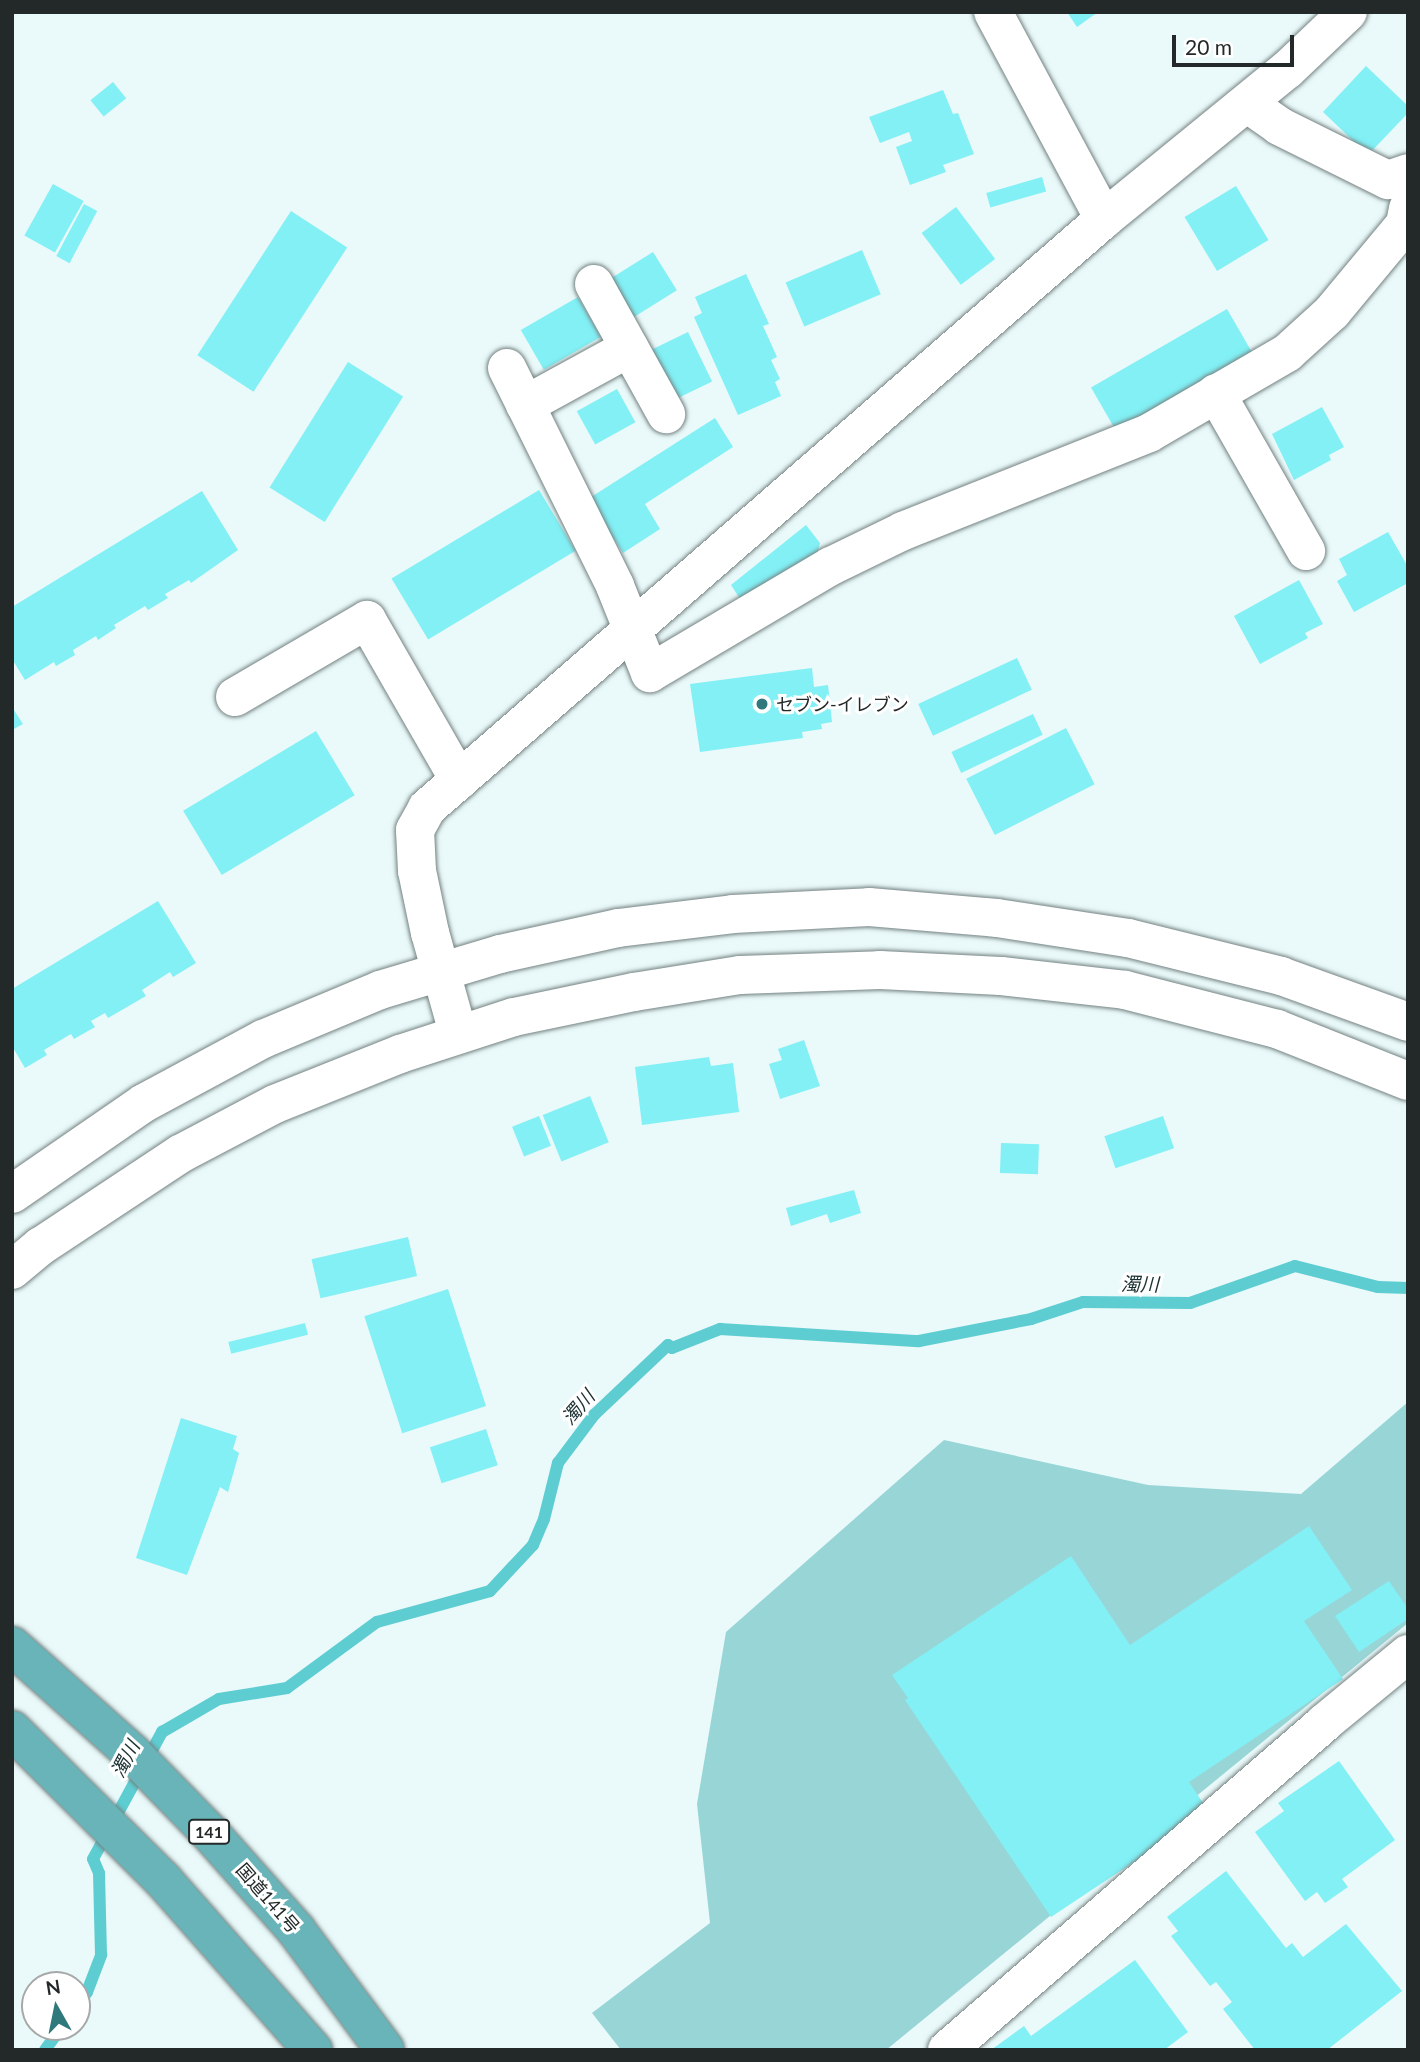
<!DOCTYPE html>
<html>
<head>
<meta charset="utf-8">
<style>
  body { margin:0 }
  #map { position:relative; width:1420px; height:2062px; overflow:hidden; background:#eaf9f9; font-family:Lato,"Noto Sans JP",sans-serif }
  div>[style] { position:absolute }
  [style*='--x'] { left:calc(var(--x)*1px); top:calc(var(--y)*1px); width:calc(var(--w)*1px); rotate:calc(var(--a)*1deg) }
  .green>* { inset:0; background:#98d5d7 }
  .stream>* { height:12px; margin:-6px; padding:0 6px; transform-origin:6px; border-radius:6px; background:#5ecdd2 }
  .building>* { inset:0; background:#82f0f5; transform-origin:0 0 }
  .roads { filter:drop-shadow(0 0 2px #748181) drop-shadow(0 0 2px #748181) }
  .minor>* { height:38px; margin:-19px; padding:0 19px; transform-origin:19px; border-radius:19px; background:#fff }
  .tertiary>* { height:38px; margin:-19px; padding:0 19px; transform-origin:19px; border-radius:19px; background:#fff }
  .trunk>* { height:38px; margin:-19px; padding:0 19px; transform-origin:19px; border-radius:19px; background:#68b4b8 }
  .dots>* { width:19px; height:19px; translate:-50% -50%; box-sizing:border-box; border:4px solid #fff; border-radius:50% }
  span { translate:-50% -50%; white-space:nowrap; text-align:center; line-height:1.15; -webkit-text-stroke:6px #fff; paint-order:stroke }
  .shield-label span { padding:2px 5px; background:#fff; border:2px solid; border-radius:5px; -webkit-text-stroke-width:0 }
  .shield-label { font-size:16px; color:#232828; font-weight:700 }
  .poi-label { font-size:18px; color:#232828 }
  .left { translate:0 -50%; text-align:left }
  .street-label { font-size:18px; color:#232828 }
  .water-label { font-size:19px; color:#1b3031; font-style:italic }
  .frame { position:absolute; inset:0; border:14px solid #232828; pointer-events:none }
  .north { position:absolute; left:21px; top:1971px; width:70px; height:70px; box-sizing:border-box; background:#fff; border:2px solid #a7a9a9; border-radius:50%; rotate:351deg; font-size:19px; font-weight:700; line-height:28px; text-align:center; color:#232828 }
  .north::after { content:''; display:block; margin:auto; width:24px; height:32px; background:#2f787b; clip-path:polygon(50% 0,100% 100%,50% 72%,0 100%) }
  .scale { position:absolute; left:1172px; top:35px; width:122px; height:32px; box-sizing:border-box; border:4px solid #232828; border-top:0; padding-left:9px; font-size:21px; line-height:24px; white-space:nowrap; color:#232828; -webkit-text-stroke:5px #fff; paint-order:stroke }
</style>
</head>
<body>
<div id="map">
  <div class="green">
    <div style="clip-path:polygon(1408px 1402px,1408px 1623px,886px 2050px,621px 2050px,592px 2013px,710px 1923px,697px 1804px,726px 1632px,944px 1440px,1148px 1485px,1301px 1494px)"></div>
  </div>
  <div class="stream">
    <div style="--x:77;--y:2006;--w:17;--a:-54"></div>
    <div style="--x:87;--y:1992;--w:40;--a:-69"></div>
    <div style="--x:101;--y:1955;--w:82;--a:-91.4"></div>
    <div style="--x:99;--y:1873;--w:15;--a:-113"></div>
    <div style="--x:93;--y:1859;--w:145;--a:-61.5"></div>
    <div style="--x:162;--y:1732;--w:66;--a:-30.1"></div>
    <div style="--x:219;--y:1699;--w:69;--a:-9.2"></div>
    <div style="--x:287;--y:1688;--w:112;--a:-36.3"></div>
    <div style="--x:377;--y:1622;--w:117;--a:-15.3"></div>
    <div style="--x:490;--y:1591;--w:63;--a:-46.9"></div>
    <div style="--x:533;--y:1545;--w:28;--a:-67"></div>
    <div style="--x:544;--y:1519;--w:58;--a:-76"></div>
    <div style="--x:558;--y:1463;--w:60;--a:-53.1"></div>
    <div style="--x:594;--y:1415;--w:102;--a:-43.4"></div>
    <div style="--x:668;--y:1345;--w:5;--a:37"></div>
    <div style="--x:672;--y:1348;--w:52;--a:-21.6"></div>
    <div style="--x:720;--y:1329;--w:199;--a:3.5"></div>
    <div style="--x:919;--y:1341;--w:114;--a:-11.1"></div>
    <div style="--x:1031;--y:1319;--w:55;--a:-18.1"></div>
    <div style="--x:1083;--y:1302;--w:107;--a:0.5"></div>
    <div style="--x:1190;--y:1303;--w:111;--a:-19.4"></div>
    <div style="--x:1295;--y:1266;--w:86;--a:14.2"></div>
    <div style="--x:1378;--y:1287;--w:30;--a:2"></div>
    <div style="--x:45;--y:2050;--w:29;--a:-54"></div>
  </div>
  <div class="building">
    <div style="clip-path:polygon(1067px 12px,1098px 12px,1077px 27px)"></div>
    <div style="clip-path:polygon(1366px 66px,1408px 106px,1408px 113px,1368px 155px,1323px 112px)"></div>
    <div style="left:113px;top:82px;width:21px;height:29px;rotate:51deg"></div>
    <div style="clip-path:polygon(943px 90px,953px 114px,958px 113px,974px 154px,943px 165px,946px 172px,910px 185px,896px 147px,912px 141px,909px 132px,880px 143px,869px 117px)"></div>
    <div style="left:1042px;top:177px;width:15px;height:58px;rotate:74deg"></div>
    <div style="left:53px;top:184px;width:35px;height:59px;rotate:29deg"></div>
    <div style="left:1236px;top:186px;width:63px;height:60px;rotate:59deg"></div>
    <div style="left:84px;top:204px;width:15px;height:59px;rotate:28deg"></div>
    <div style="left:956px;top:207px;width:65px;height:43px;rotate:53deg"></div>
    <div style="left:291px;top:211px;width:67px;height:172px;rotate:33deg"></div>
    <div style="left:862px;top:250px;width:48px;height:83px;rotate:67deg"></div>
    <div style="left:653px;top:252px;width:45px;height:58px;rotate:58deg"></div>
    <div style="clip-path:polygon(746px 274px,769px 324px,763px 326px,777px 357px,771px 360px,780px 379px,775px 382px,781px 396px,738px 415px,694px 317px,702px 313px,695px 297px)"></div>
    <div style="left:578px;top:297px;width:46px;height:66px;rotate:60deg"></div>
    <div style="left:1227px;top:309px;width:58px;height:157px;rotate:60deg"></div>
    <div style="left:688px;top:332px;width:55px;height:43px;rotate:64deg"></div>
    <div style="left:348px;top:362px;width:65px;height:148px;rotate:32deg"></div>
    <div style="left:617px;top:389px;width:38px;height:46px;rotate:61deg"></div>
    <div style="clip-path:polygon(1322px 407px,1344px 447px,1329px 455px,1331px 460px,1294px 480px,1272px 434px)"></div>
    <div style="clip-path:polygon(715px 418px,733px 447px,645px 504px,660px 529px,623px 553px,588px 499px)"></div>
    <div style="left:539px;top:490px;width:71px;height:172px;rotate:59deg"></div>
    <div style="clip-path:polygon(202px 491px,238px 550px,191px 583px,189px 580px,165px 594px,168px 598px,148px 610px,145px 606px,114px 625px,116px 628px,98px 640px,96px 636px,73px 650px,75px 655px,56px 666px,54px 662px,25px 680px,12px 659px,12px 607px)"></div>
    <div style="clip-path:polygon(806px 525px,820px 543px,817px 554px,744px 605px,731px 585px)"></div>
    <div style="clip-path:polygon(1388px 532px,1408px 567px,1408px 583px,1354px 612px,1337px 581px,1347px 575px,1339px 559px)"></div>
    <div style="clip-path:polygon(1299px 580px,1323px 624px,1305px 633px,1308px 638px,1260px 664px,1234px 616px)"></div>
    <div style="left:1017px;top:658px;width:35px;height:109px;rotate:65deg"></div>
    <div style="clip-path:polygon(812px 668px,814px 687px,828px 685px,832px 722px,821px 724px,822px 729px,802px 732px,803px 738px,700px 752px,690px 684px)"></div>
    <div style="clip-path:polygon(12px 707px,23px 724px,12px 730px)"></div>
    <div style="left:1033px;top:714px;width:23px;height:90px;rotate:65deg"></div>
    <div style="left:1066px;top:728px;width:63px;height:112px;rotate:63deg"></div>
    <div style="left:316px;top:731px;width:75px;height:155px;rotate:59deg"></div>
    <div style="clip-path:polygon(158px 901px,196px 963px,173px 977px,170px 972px,142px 990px,146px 996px,108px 1018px,105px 1013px,91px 1021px,95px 1027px,74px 1039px,71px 1034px,44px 1050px,47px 1055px,25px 1068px,12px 1046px,12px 989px)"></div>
    <div style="clip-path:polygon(804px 1040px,820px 1086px,780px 1099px,769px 1064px,782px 1060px,778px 1049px)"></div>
    <div style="clip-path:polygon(709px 1057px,711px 1066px,733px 1063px,739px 1112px,642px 1125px,635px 1067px)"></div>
    <div style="left:590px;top:1096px;width:50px;height:51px;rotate:68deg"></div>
    <div style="left:539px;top:1116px;width:32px;height:29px;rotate:68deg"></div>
    <div style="left:1163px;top:1116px;width:34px;height:62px;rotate:71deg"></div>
    <div style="left:1001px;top:1143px;width:38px;height:30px;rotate:2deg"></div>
    <div style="clip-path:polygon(854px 1190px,861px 1213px,830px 1223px,827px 1214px,791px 1226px,786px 1208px)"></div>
    <div style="left:408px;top:1237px;width:40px;height:99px;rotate:77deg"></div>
    <div style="left:448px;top:1289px;width:123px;height:88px;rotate:72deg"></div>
    <div style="left:305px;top:1323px;width:12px;height:79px;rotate:76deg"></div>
    <div style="clip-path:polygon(181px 1418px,237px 1436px,233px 1449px,239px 1453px,228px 1492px,220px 1487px,187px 1575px,136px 1558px)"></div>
    <div style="left:486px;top:1429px;width:38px;height:59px;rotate:72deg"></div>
    <div style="clip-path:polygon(1309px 1526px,1352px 1590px,1304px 1621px,1343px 1679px,1189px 1782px,1209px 1812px,1051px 1917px,905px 1700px,908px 1698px,892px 1675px,1071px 1556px,1130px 1645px)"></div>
    <div style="clip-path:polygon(1389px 1581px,1408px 1609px,1408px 1619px,1359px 1652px,1335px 1616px)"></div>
    <div style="clip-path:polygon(1339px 1761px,1395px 1840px,1342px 1879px,1348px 1887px,1325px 1903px,1317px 1892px,1305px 1901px,1255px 1832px,1284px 1811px,1278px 1803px)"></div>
    <div style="clip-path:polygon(1226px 1871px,1286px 1948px,1292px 1943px,1303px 1957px,1346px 1924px,1402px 1991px,1327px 2050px,1255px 2050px,1223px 2009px,1232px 2002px,1216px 1982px,1210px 1986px,1171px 1936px,1178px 1931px,1167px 1917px)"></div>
    <div style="clip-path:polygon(1135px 1960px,1188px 2032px,1164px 2050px,991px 2050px,1024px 2026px,1031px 2036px)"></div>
  </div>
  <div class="roads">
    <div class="minor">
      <div style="--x:993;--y:12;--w:235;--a:61.8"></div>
      <div style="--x:1248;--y:104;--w:38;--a:35"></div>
      <div style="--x:1279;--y:126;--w:122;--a:26.4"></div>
      <div style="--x:1388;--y:180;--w:21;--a:-19"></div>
      <div style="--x:594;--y:284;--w:149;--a:61"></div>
      <div style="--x:507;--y:368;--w:243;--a:63.6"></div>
      <div style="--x:615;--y:586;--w:94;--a:68.1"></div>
      <div style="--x:650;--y:673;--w:210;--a:-30.6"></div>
      <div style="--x:831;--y:566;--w:80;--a:-25.9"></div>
      <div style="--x:903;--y:531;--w:265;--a:-21.7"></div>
      <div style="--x:1149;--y:433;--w:160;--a:-30.1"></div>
      <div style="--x:1287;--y:353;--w:61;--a:-42.3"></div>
      <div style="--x:1332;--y:312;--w:114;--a:-50.3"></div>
      <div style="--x:1405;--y:224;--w:16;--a:-79"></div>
      <div style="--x:1216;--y:393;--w:182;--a:60.3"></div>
      <div style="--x:525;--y:405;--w:119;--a:-28.7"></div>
      <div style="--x:235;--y:697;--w:153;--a:-30.3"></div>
      <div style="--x:367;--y:620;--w:185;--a:60.1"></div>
      <div style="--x:947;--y:2050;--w:499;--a:-40.9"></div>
      <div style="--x:1324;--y:1723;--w:109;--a:-39.4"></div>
    </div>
    <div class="tertiary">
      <div style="--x:458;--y:1033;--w:104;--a:-105.6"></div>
      <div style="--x:430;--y:933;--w:63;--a:-101.8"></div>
      <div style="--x:417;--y:871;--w:41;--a:-92.8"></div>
      <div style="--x:415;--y:830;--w:25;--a:-61"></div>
      <div style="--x:427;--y:808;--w:897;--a:-41.02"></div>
      <div style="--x:1104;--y:219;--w:236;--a:-39.2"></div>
      <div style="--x:1287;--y:70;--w:84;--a:-43.6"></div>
      <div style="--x:12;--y:1194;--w:160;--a:-34.6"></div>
      <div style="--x:144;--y:1103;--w:135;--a:-28.3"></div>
      <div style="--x:263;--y:1039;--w:127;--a:-22.7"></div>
      <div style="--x:380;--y:990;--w:125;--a:-16.7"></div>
      <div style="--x:500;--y:954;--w:121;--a:-12.4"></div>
      <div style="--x:618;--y:928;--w:116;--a:-6.9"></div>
      <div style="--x:733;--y:914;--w:136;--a:-2.9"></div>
      <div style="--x:869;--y:907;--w:128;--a:4.9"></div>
      <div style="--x:997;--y:918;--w:133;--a:8.7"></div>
      <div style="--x:1128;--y:938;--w:158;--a:13.9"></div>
      <div style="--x:1281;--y:976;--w:135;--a:19.9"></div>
      <div style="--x:12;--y:1270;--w:38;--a:-40"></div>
      <div style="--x:41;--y:1246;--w:167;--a:-33.5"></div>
      <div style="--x:180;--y:1154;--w:107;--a:-27.8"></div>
      <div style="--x:275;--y:1104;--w:135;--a:-21.8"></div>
      <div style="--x:400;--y:1054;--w:120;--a:-18"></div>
      <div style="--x:514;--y:1017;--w:123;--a:-11.8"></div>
      <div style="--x:634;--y:992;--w:107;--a:-9.1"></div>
      <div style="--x:740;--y:975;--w:140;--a:-2"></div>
      <div style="--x:880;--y:970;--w:121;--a:2.8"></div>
      <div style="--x:1001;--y:976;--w:125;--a:6.4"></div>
      <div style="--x:1125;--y:990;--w:157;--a:14.4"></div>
      <div style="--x:1277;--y:1029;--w:141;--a:21.7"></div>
    </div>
    <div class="trunk">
      <div style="--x:12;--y:1646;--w:161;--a:41.7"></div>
      <div style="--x:132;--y:1753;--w:112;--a:45.7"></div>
      <div style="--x:210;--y:1833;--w:130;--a:48.4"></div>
      <div style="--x:296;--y:1930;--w:149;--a:53.4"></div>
      <div style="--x:12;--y:1730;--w:213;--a:44.8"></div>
      <div style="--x:163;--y:1880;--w:227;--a:48.6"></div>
    </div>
  </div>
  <div class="dots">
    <div style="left:762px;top:704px;background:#2f787b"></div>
  </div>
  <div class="shield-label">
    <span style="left:209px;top:1832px">141</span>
  </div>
  <div class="poi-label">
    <span class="left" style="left:776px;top:704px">セブン-イレブン</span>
  </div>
  <div class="street-label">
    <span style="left:268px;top:1898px;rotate:49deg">国道141号</span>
  </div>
  <div class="water-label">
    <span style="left:1140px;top:1284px;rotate:1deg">濁川</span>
    <span style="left:578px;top:1407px;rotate:-49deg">濁川</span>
    <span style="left:125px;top:1759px;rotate:-62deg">濁川</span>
  </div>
  <div class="frame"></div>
  <div class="north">N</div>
  <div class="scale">20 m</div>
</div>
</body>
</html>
